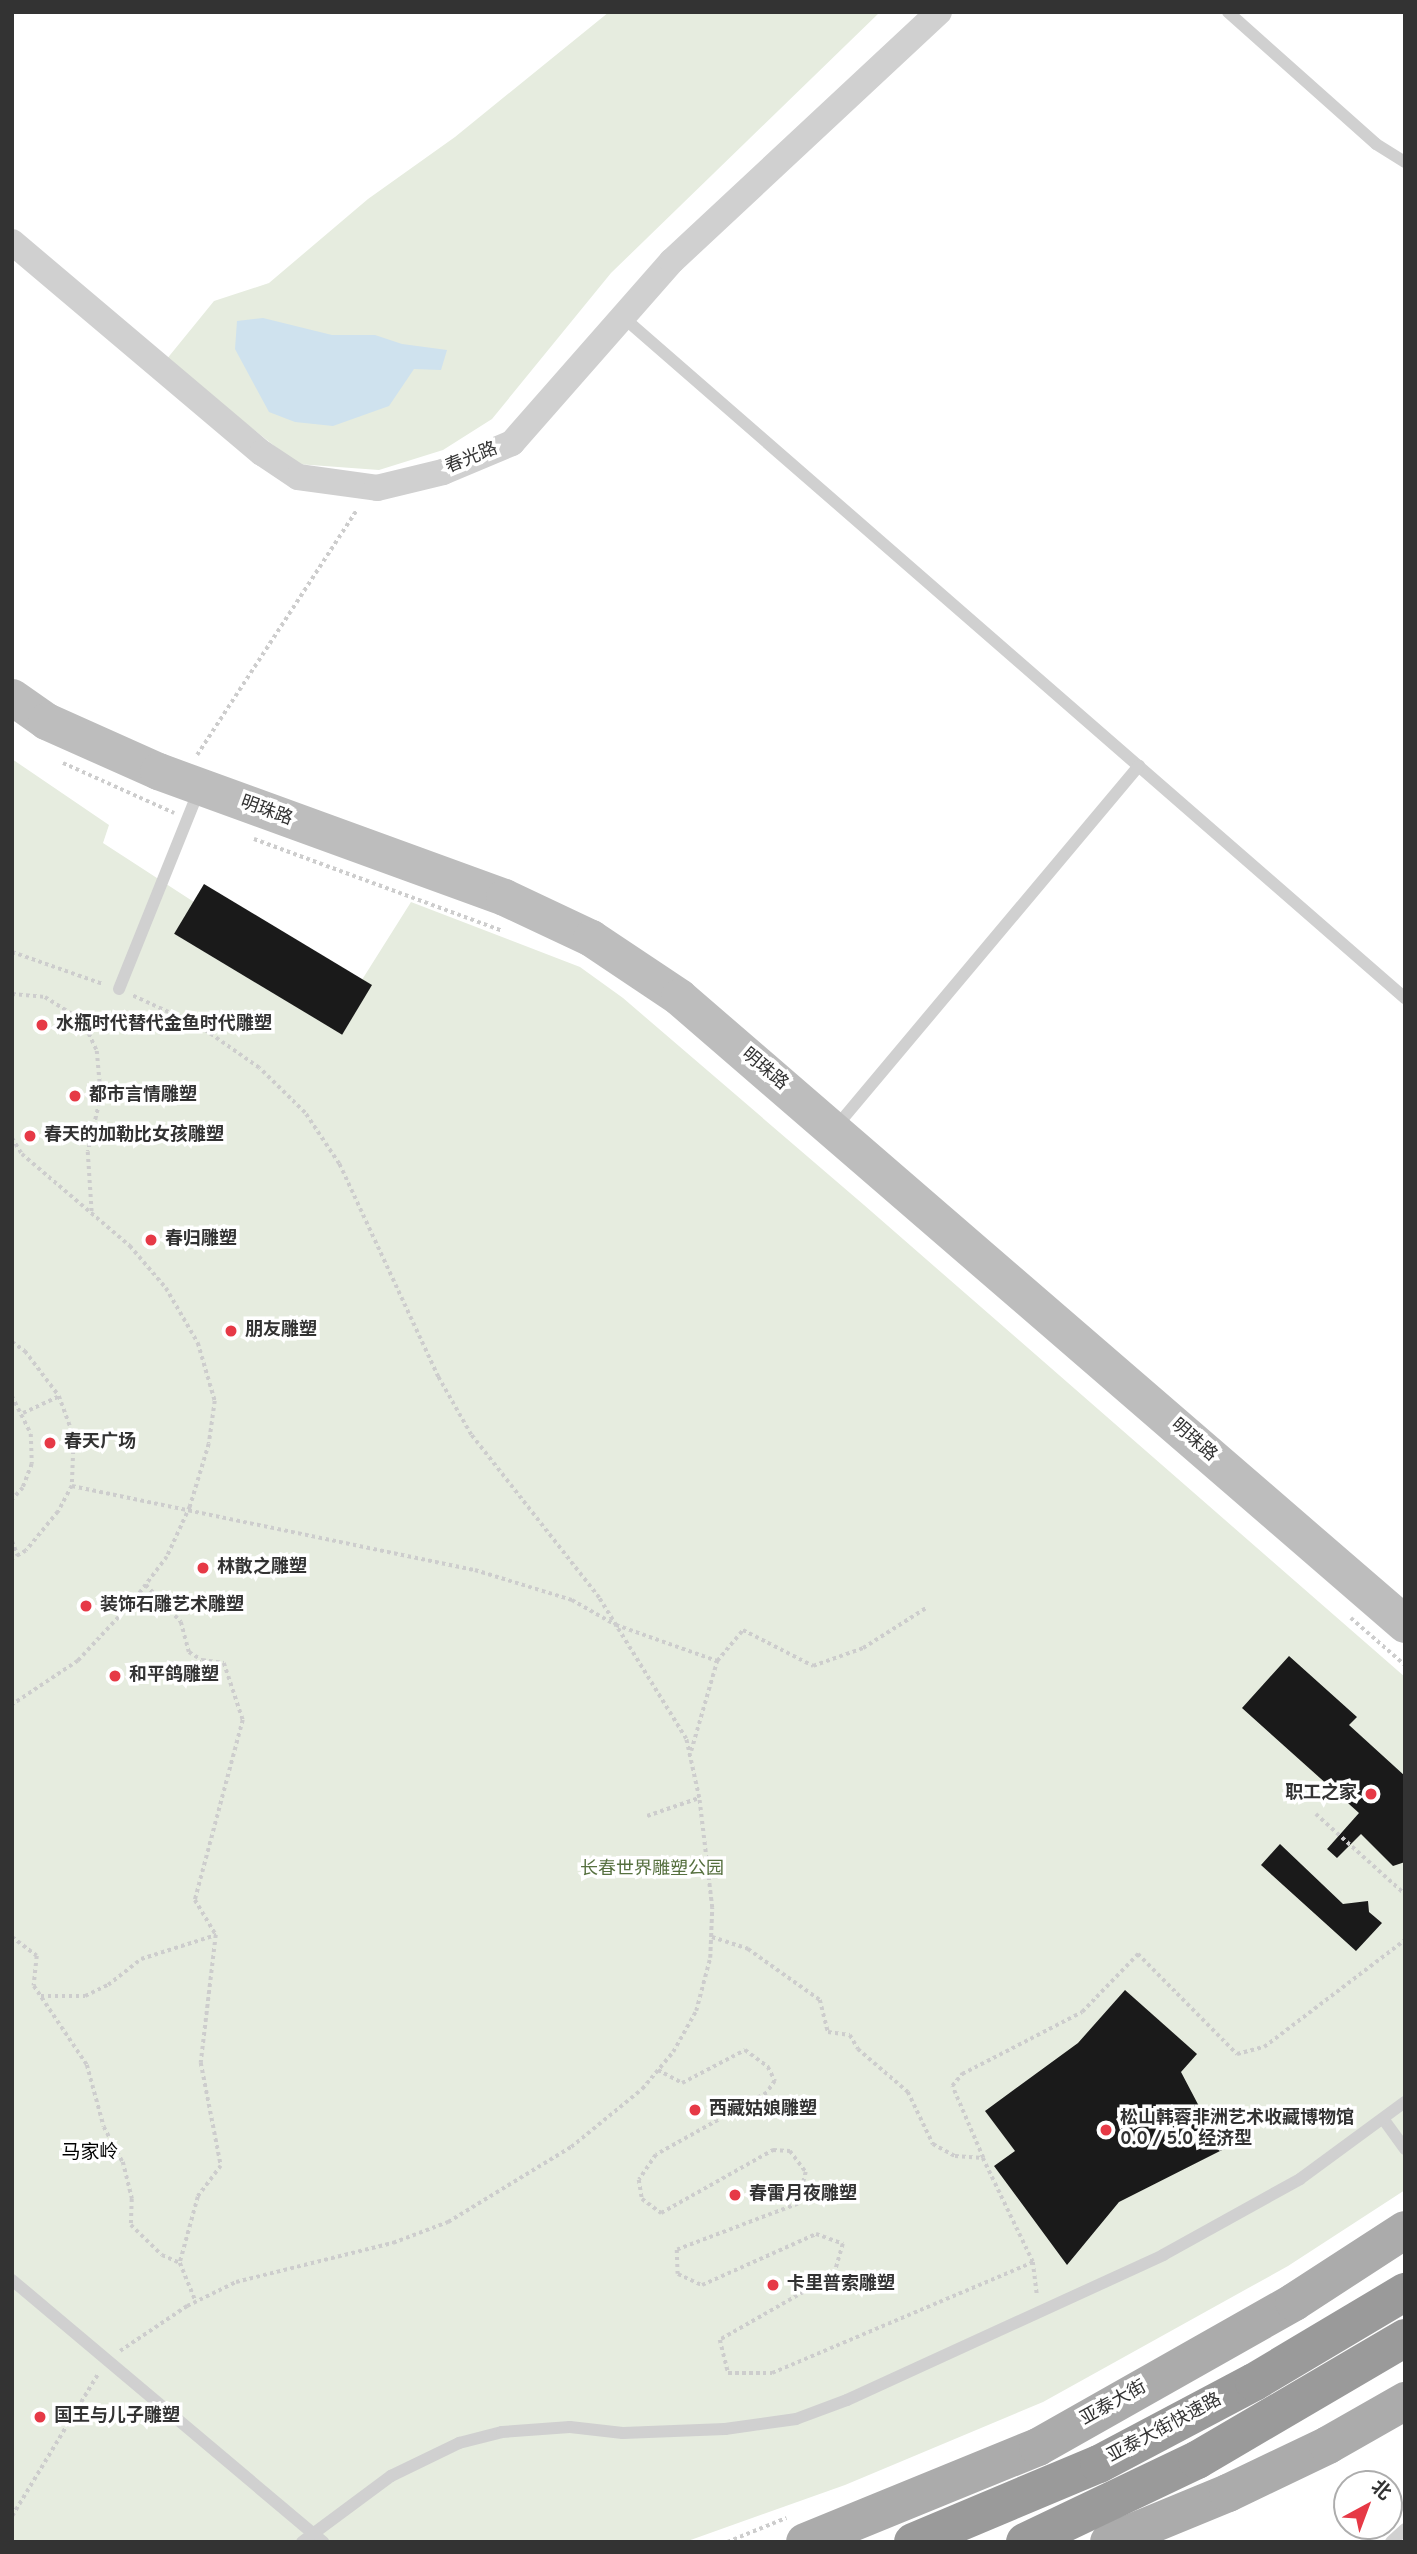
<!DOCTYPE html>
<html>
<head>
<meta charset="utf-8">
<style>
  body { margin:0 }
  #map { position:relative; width:1417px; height:2554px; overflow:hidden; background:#fff; font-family:Overpass,"Noto Sans SC",sans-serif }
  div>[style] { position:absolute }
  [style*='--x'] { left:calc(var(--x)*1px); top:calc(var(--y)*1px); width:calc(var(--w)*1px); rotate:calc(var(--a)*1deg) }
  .green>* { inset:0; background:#e6ecdf }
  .water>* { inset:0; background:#cfe2ee }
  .building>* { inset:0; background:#1a1a1a; transform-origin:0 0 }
  .path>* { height:3.5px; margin-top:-1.75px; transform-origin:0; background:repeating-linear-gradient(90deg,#cdcdcd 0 3.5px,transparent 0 7px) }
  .lane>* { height:12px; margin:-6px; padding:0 6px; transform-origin:6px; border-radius:6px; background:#d0d0d0 }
  .street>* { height:26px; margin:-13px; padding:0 13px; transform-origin:13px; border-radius:13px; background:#d0d0d0 }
  .secondary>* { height:37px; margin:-18.5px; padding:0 18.5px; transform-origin:18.5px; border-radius:18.5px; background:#bdbdbd }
  .primary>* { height:38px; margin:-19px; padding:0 19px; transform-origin:19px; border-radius:19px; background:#ababab }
  .highway>* { height:38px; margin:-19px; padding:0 19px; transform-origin:19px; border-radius:19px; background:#9a9a9a }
  .dots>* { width:19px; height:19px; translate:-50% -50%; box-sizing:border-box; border:4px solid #fff; border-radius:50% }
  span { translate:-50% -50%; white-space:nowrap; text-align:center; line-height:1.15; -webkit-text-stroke:7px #fff; paint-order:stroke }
  .street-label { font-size:18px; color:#333 }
  .poi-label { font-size:18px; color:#333; font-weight:700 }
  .left { translate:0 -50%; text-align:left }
  .right { translate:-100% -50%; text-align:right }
  .park-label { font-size:18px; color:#56703f }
  .neighbourhood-label { font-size:19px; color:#000 }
  .frame { position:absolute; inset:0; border:14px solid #333; pointer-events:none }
  .north { position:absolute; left:1333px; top:2470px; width:70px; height:70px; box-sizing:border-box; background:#fff; border:2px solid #adadad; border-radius:50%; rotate:41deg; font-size:19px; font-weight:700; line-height:28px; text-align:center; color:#333 }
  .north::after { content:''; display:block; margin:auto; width:24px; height:32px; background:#e63946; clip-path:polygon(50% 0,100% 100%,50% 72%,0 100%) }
</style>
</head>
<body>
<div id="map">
  <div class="green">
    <div style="clip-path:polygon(609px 12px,880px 12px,611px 273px,492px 419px,443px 450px,379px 470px,297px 464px,166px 360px,214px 301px,269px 283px,368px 199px,455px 137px)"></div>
    <div style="clip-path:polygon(12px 759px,109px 825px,103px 843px,348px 1002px,411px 902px,580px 967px,623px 998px,864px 1205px,1405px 1677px,1405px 2190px,1288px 2266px,1043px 2402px,845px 2485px,685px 2542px,12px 2542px)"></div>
  </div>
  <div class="water">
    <div style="clip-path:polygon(263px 318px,332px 335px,375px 335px,402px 344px,447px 350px,441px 370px,414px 369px,389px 406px,333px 426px,295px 422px,269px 412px,235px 349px,237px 321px)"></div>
  </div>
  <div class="building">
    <div style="left:204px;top:884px;width:196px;height:58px;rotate:31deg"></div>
    <div style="clip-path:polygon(1289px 1656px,1357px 1717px,1349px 1725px,1405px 1776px,1405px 1862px,1393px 1866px,1361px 1834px,1337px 1858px,1327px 1849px,1359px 1813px,1242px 1708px)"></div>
    <div style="clip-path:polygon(1280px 1844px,1343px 1904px,1368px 1901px,1369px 1912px,1382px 1923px,1356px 1951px,1261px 1865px)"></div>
    <div style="clip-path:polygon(1125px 1990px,1197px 2054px,1181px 2072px,1222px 2150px,1119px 2202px,1067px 2265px,994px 2166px,1015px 2151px,985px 2111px,1078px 2043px)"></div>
  </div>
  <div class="path">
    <div style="--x:197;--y:755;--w:293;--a:-56.9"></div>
    <div style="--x:63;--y:763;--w:122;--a:24.2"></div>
    <div style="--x:254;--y:839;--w:265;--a:20.3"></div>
    <div style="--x:12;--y:952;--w:96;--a:19.4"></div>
    <div style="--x:12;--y:994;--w:33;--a:5"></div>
    <div style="--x:45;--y:997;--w:45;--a:32.3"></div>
    <div style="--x:83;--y:1021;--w:33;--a:65"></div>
    <div style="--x:97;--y:1051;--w:45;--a:84.9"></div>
    <div style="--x:101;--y:1096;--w:57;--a:103.1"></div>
    <div style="--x:88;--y:1152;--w:62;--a:86.3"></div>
    <div style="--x:12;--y:1138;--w:19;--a:58"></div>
    <div style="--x:22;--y:1154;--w:142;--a:40.4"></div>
    <div style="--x:130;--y:1246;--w:55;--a:49.4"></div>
    <div style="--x:166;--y:1288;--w:64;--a:59.8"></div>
    <div style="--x:198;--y:1343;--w:60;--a:73.7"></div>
    <div style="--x:215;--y:1401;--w:43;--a:97.9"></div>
    <div style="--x:209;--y:1444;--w:66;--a:106.8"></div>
    <div style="--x:190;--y:1507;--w:55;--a:114.7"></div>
    <div style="--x:167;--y:1557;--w:56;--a:127.1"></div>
    <div style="--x:133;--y:1602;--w:81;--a:133"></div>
    <div style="--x:78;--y:1661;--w:79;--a:146.3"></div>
    <div style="--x:12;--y:1342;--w:16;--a:35"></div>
    <div style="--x:25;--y:1351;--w:56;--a:52.9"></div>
    <div style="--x:59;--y:1396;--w:44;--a:69.9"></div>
    <div style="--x:74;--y:1437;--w:49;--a:92.3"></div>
    <div style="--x:72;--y:1486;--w:30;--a:118"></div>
    <div style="--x:58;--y:1512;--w:50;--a:129.4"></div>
    <div style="--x:26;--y:1551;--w:16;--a:150"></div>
    <div style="--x:12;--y:1396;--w:42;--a:63.4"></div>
    <div style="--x:31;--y:1434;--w:30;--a:88"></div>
    <div style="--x:32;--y:1464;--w:26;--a:111"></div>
    <div style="--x:23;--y:1488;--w:16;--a:133"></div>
    <div style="--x:23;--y:1413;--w:40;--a:-25"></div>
    <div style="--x:72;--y:1486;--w:412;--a:11.8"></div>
    <div style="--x:475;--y:1570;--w:102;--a:17.2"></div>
    <div style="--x:572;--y:1600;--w:51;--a:29.6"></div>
    <div style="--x:616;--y:1625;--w:107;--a:19.6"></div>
    <div style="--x:12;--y:1541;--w:16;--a:68"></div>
    <div style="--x:146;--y:1585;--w:51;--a:46.6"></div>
    <div style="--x:181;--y:1622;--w:31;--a:75"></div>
    <div style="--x:189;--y:1652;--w:15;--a:32"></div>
    <div style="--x:202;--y:1660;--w:22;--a:8"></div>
    <div style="--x:224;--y:1663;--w:60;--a:71.6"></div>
    <div style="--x:243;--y:1720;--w:186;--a:104.9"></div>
    <div style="--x:195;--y:1900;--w:41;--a:59"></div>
    <div style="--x:216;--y:1935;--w:129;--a:96.7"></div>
    <div style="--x:201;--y:2063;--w:105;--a:79"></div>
    <div style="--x:221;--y:2166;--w:39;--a:127"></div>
    <div style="--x:198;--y:2197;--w:68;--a:105.3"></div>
    <div style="--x:1351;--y:1618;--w:72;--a:41"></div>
    <div style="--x:691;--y:1751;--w:94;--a:-73.9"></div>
    <div style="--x:717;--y:1661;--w:40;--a:-50"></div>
    <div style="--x:743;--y:1630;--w:79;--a:27.2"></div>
    <div style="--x:813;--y:1666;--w:53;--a:-19.8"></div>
    <div style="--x:863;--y:1648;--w:75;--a:-32.4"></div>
    <div style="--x:1316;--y:1814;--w:120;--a:42"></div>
    <div style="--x:647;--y:1816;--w:55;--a:-19.1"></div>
    <div style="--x:12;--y:1937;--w:31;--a:37"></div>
    <div style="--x:37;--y:1956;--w:30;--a:96"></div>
    <div style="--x:34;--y:1986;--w:95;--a:56.1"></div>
    <div style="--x:87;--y:2065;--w:64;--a:74.7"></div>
    <div style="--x:104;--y:2127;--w:40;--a:62"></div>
    <div style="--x:123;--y:2162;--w:38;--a:76"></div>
    <div style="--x:132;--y:2199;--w:26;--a:92"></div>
    <div style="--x:131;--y:2225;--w:43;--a:44.1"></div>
    <div style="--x:162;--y:2255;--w:20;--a:24"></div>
    <div style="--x:180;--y:2263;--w:42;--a:67.7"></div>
    <div style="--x:712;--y:1937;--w:38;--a:18"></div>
    <div style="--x:748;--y:1949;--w:88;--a:35.3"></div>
    <div style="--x:820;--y:2000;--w:33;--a:76"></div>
    <div style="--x:828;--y:2032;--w:22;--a:8"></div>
    <div style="--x:850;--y:2035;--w:16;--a:60"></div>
    <div style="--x:858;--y:2049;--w:66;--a:40.7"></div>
    <div style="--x:908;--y:2092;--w:58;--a:64.3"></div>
    <div style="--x:933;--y:2144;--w:25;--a:29"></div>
    <div style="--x:955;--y:2156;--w:28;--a:4"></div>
    <div style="--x:983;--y:2158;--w:115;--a:64.3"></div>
    <div style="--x:1033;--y:2262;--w:33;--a:83"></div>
    <div style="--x:41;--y:1996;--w:44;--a:0"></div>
    <div style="--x:85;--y:1996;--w:25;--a:-26"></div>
    <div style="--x:108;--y:1985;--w:42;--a:-38.2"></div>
    <div style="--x:141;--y:1959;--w:79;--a:-17.7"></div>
    <div style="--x:658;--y:2070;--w:27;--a:28"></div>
    <div style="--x:682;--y:2083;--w:71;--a:-27.6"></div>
    <div style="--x:745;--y:2050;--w:29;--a:36"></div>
    <div style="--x:768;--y:2067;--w:16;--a:63"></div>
    <div style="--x:775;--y:2081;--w:14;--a:124"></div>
    <div style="--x:767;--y:2093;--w:127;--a:150.8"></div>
    <div style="--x:656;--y:2155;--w:30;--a:124"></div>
    <div style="--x:639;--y:2180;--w:19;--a:81"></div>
    <div style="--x:642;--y:2199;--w:24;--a:36"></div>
    <div style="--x:661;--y:2213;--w:129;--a:-29.4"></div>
    <div style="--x:773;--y:2150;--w:17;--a:3"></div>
    <div style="--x:790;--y:2151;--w:26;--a:53"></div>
    <div style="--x:806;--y:2172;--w:33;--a:104"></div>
    <div style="--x:798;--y:2204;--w:129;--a:159.2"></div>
    <div style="--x:677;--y:2250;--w:24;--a:88"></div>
    <div style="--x:678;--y:2274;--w:26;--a:25"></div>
    <div style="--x:702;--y:2285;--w:125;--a:-24.1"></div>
    <div style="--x:816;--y:2234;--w:29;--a:20"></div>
    <div style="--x:843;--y:2244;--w:32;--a:106"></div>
    <div style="--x:834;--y:2275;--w:131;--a:150.3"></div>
    <div style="--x:720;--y:2340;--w:34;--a:76"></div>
    <div style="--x:728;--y:2373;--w:44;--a:0"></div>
    <div style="--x:772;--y:2373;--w:284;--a:-23"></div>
    <div style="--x:983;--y:2158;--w:78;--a:-113.3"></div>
    <div style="--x:952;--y:2086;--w:16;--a:-50"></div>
    <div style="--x:962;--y:2074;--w:135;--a:-27.3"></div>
    <div style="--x:1082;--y:2012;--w:81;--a:-46"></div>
    <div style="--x:1138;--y:1954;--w:141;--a:45.3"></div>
    <div style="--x:1237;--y:2054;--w:28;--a:-15"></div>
    <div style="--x:1264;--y:2047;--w:177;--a:-37.2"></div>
    <div style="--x:120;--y:2351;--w:81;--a:-33.9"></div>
    <div style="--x:187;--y:2306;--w:55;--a:-26.1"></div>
    <div style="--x:236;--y:2282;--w:162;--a:-14"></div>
    <div style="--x:393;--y:2243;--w:59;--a:-20.9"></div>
    <div style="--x:448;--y:2222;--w:144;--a:-31.4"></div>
    <div style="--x:571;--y:2147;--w:92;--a:-39.2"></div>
    <div style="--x:642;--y:2089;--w:48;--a:-50"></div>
    <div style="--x:673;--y:2052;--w:47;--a:-60.7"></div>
    <div style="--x:696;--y:2011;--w:55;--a:-75.2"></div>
    <div style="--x:710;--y:1958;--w:50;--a:-87.7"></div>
    <div style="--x:712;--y:1908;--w:111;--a:-96.7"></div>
    <div style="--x:699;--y:1798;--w:60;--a:-102.4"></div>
    <div style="--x:686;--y:1739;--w:166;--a:-121.7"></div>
    <div style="--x:599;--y:1598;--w:207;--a:-128.1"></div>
    <div style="--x:471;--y:1435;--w:67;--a:-119.6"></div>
    <div style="--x:438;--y:1377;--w:235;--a:-114.9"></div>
    <div style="--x:339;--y:1164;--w:61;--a:-123.7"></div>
    <div style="--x:305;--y:1113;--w:64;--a:-135.6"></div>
    <div style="--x:259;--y:1068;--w:72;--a:-145.2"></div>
    <div style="--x:200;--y:1027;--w:74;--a:-155.2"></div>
    <div style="--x:12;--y:2516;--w:166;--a:-58.8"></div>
    <div style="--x:727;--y:2542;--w:64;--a:-22.1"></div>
  </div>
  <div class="lane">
    <div style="--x:1228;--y:12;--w:198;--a:41.7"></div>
    <div style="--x:1376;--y:144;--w:34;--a:32"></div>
    <div style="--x:624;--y:318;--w:1036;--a:41.05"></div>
    <div style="--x:119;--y:989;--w:217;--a:-68.1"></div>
    <div style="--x:835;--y:1128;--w:473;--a:-50"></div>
    <div style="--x:1384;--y:2120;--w:36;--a:54"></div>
    <div style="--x:12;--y:2280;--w:407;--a:40.1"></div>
    <div style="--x:302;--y:2542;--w:111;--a:-36.6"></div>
    <div style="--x:391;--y:2476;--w:76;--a:-25.9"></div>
    <div style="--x:459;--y:2443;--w:44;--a:-14.3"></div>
    <div style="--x:502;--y:2432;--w:68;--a:-4.2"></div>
    <div style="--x:570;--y:2427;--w:53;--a:6.5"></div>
    <div style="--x:623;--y:2433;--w:102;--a:-2.2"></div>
    <div style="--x:725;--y:2429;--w:72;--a:-8"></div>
    <div style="--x:796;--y:2419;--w:54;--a:-20.4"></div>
    <div style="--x:847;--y:2400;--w:348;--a:-24.6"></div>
    <div style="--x:1163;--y:2255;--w:157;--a:-29"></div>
    <div style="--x:1300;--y:2179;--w:130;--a:-36.3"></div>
    <div style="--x:1391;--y:2542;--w:19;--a:-43"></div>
  </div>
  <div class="street">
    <div style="--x:12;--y:242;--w:327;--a:40.2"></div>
    <div style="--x:262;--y:453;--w:43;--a:33.7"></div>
    <div style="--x:298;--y:477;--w:80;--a:7.9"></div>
    <div style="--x:377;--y:488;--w:68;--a:-13.6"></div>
    <div style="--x:443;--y:472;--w:75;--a:-22.8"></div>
    <div style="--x:512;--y:443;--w:242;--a:-48.7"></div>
    <div style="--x:672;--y:261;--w:365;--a:-43"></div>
  </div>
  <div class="secondary">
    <div style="--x:12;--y:697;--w:42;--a:35.2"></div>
    <div style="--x:46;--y:721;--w:123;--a:24.1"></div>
    <div style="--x:158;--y:771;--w:368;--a:20"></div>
    <div style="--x:504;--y:897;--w:96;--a:25.2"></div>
    <div style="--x:591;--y:938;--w:106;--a:33.8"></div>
    <div style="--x:679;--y:997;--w:959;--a:40.82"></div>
  </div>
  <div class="primary">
    <div style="--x:805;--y:2542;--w:252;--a:-22.2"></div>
    <div style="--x:1038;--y:2447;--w:294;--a:-29.5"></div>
    <div style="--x:1294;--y:2302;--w:132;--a:-33"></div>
    <div style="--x:1109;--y:2542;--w:129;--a:-22.4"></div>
    <div style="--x:1228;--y:2493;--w:111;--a:-25.6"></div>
    <div style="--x:1328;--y:2445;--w:89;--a:-29.7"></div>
  </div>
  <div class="highway">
    <div style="--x:913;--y:2542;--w:202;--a:-22.8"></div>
    <div style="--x:1099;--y:2464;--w:175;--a:-27.9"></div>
    <div style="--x:1254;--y:2382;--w:176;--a:-30.8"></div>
    <div style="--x:1025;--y:2542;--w:191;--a:-25.5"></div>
    <div style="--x:1197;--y:2460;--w:241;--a:-30.4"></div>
  </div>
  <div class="dots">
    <div style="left:42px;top:1025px;background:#e63946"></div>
    <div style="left:75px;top:1096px;background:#e63946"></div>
    <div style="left:30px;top:1136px;background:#e63946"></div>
    <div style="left:151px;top:1240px;background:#e63946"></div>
    <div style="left:231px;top:1331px;background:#e63946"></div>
    <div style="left:50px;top:1443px;background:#e63946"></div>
    <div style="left:203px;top:1568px;background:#e63946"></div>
    <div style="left:86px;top:1606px;background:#e63946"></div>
    <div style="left:115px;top:1676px;background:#e63946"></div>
    <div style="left:1371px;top:1794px;background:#e63946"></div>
    <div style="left:695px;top:2110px;background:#e63946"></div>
    <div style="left:1106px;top:2130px;background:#e63946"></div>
    <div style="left:735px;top:2195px;background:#e63946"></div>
    <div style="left:773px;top:2285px;background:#e63946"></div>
    <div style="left:40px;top:2417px;background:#e63946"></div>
  </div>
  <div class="street-label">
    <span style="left:472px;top:459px;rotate:-22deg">春光路</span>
    <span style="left:266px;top:812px;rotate:20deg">明珠路</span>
    <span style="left:764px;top:1070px;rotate:40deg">明珠路</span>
    <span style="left:1193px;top:1441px;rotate:41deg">明珠路</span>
    <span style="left:1114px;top:2404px;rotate:-29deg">亚泰大街</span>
    <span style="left:1165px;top:2429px;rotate:-28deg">亚泰大街快速路</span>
  </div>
  <div class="poi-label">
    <span class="left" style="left:56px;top:1025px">水瓶时代替代金鱼时代雕塑</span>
    <span class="left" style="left:89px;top:1096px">都市言情雕塑</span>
    <span class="left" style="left:44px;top:1136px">春天的加勒比女孩雕塑</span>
    <span class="left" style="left:165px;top:1240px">春归雕塑</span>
    <span class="left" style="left:245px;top:1331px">朋友雕塑</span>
    <span class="left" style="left:64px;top:1443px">春天广场</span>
    <span class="left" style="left:217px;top:1568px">林散之雕塑</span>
    <span class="left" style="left:100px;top:1606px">装饰石雕艺术雕塑</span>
    <span class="left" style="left:129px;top:1676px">和平鸽雕塑</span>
    <span class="right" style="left:1357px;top:1794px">职工之家</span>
    <span class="left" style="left:709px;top:2110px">西藏姑娘雕塑</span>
    <span class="left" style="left:1120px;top:2130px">松山韩蓉非洲艺术收藏博物馆<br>0.0 / 5.0 经济型</span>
    <span class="left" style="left:749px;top:2195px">春雷月夜雕塑</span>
    <span class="left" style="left:787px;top:2285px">卡里普索雕塑</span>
    <span class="left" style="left:54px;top:2417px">国王与儿子雕塑</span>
  </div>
  <div class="park-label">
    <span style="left:652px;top:1870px">长春世界雕塑公园</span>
  </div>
  <div class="neighbourhood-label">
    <span style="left:90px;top:2154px">马家岭</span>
  </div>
  <div class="frame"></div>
  <div class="north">北</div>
</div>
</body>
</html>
